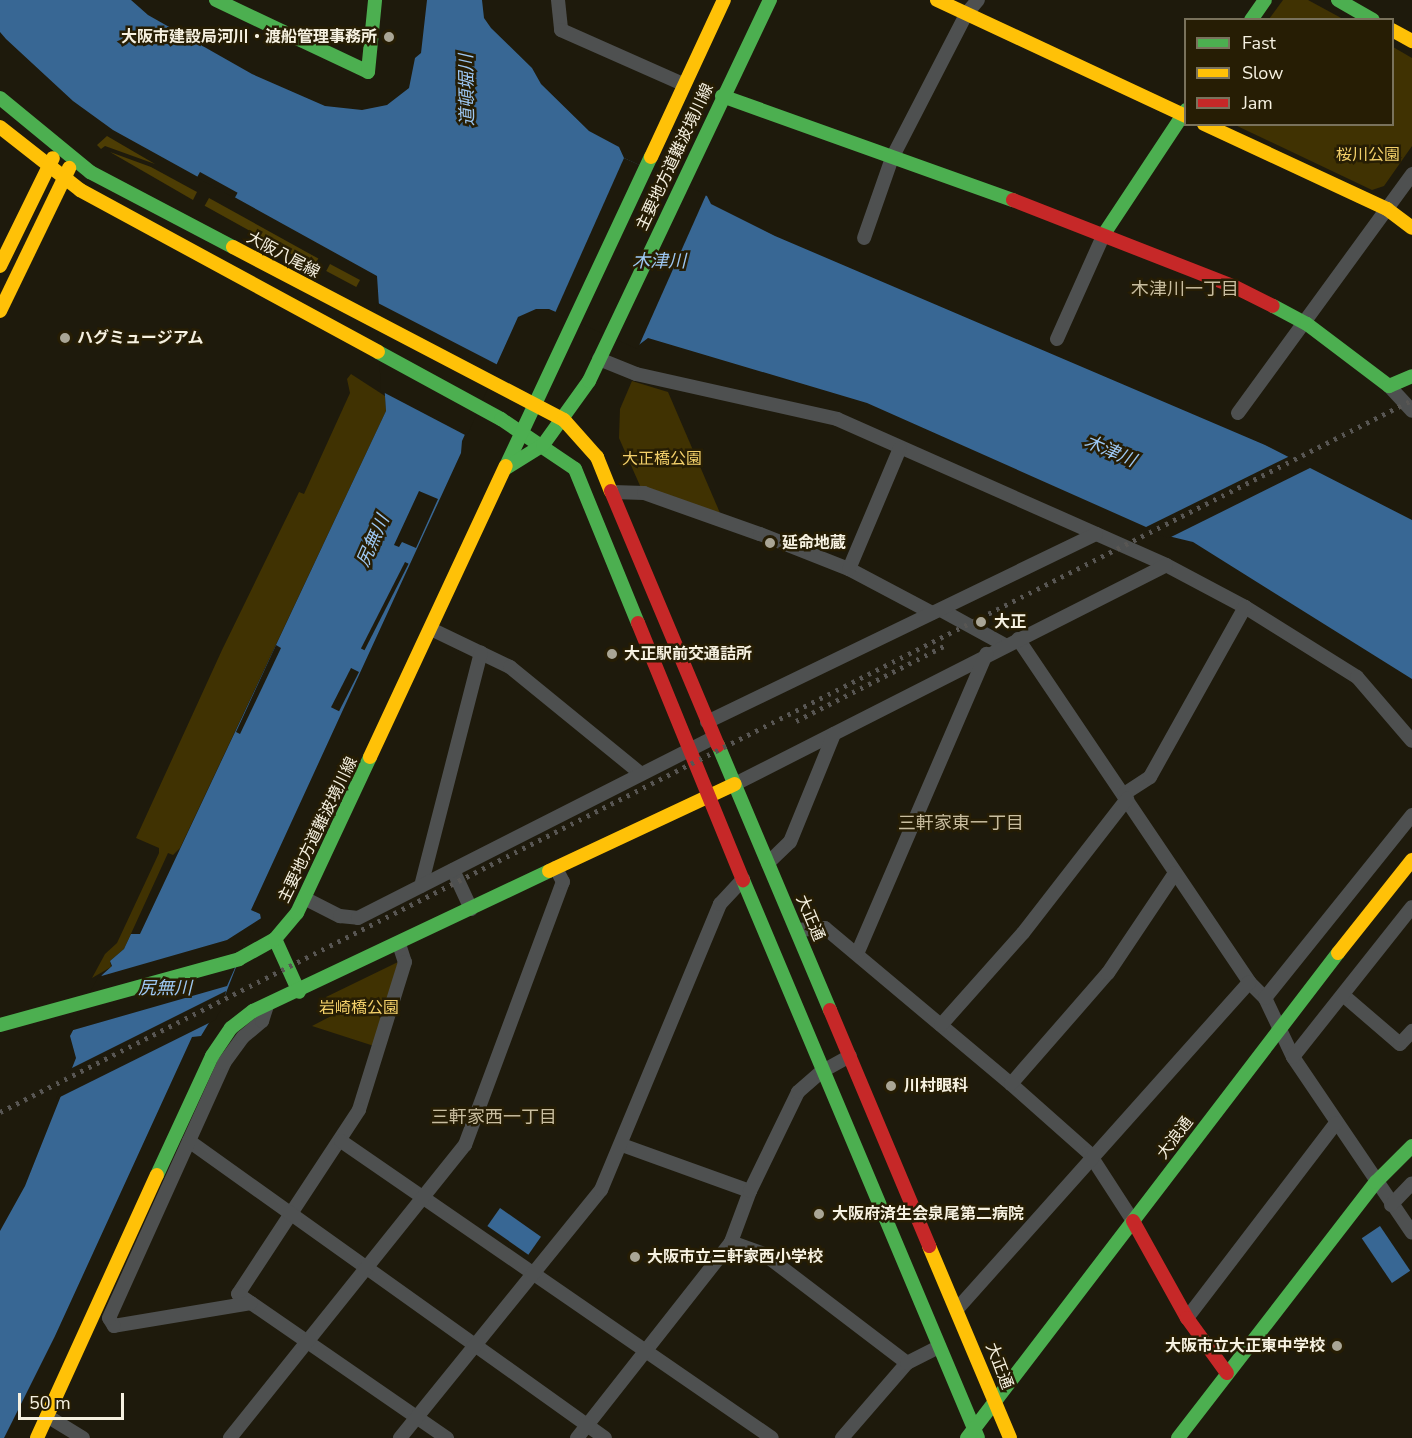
<!DOCTYPE html>
<html>
<head>
<meta charset="utf-8">
<style>
  body { margin:0 }
  #map { position:relative; width:1412px; height:1438px; overflow:hidden; background:#1e1a0c; font-family:"Nunito Sans","Noto Sans JP",sans-serif }
  div>[style] { position:absolute }
  [style*='--x'] { left:calc(var(--x)*1px); top:calc(var(--y)*1px); width:calc(var(--w)*1px); rotate:calc(var(--a)*1deg) }
  .green>* { inset:0; background:#403202 }
  .forest>* { inset:0; background:#4d3d04; transform-origin:0 0 }
  .water>* { inset:0; background:#386794; transform-origin:0 0 }
  .pier>* { inset:0; background:#1e1a0c; transform-origin:0 0 }
  .street>* { height:14px; margin:-7px; padding:0 7px; transform-origin:7px; border-radius:7px; background:#4e5050 }
  .fast>* { height:14px; margin:-7px; padding:0 7px; transform-origin:7px; border-radius:7px; background:#4caf50 }
  .slow>* { height:14px; margin:-7px; padding:0 7px; transform-origin:7px; border-radius:7px; background:#ffc107 }
  .jam>* { height:14px; margin:-7px; padding:0 7px; transform-origin:7px; border-radius:7px; background:#c62828 }
  .rail>* { height:4.5px; margin-top:-2.25px; transform-origin:0; background:repeating-linear-gradient(90deg,#585653 0 3px,transparent 0 9px) }
  .dots>* { width:16px; height:16px; translate:-50% -50%; box-sizing:border-box; border:3px solid #261d04; border-radius:50% }
  span { translate:-50% -50%; white-space:nowrap; text-align:center; line-height:1.15; -webkit-text-stroke:5px #261d04; paint-order:stroke }
  .poi-label { font-size:16px; color:#f6f1e1; font-weight:700 }
  .right { translate:-100% -50%; text-align:right }
  .left { translate:0 -50%; text-align:left }
  .park-label { font-size:16px; color:#f3d06a }
  .street-label { font-size:16px; color:#f6f1e1 }
  .water-label { font-size:18px; color:#9dc7f2; font-style:italic }
  .neighbourhood-label { font-size:18px; color:#c9bea0 }
  .legend { position:absolute; left:1184px; top:18px; width:210px; height:108px; box-sizing:border-box; background:#261d04; border:2px solid #79725c; margin:0; padding:8px 10px; list-style:none; font-size:18px; color:#f6f1e1 }
  .legend li { display:flex; align-items:center; gap:12px; height:30px }
  .legend b { width:30px; border:2px solid #79725c }
  .scale { position:absolute; left:18px; top:1393px; width:106px; height:27px; box-sizing:border-box; border:3px solid #f6f1e1; border-top:0; padding-left:8px; font-size:18px; line-height:21px; white-space:nowrap; color:#f6f1e1; -webkit-text-stroke:4px #261d04; paint-order:stroke }
</style>
</head>
<body>
<div id="map">
  <div class="green">
    <div style="clip-path:polygon(1283px 0,1308px 0,1343px 19px,1269px 19px)"></div>
    <div style="clip-path:polygon(1393px 47px,1412px 58px,1412px 146px,1384px 186px,1372px 190px,1235px 125px,1392px 124px)"></div>
    <div style="clip-path:polygon(351px 374px,385px 396px,386px 411px,180px 848px,173px 855px,168px 853px,124px 949px,110px 961px,111px 967px,92px 978px,105px 954px,117px 943px,159px 853px,159px 848px,136px 838px,222px 650px,299px 492px,304px 494px,350px 393px,347px 379px)"></div>
    <div style="clip-path:polygon(632px 381px,668px 392px,720px 513px,641px 488px,619px 438px,620px 409px)"></div>
    <div style="clip-path:polygon(398px 962px,374px 1046px,312px 1026px,335px 1014px,326px 997px)"></div>
  </div>
  <div class="forest">
    <div style="clip-path:polygon(107px 136px,155px 164px,105px 146px,101px 149px,97px 145px)"></div>
    <div style="clip-path:polygon(110px 152px,151px 167px,197px 192px,193px 200px)"></div>
    <div style="left:209px;top:198px;width:125px;height:9px;rotate:29deg"></div>
    <div style="left:330px;top:264px;width:34px;height:8px;rotate:28deg"></div>
  </div>
  <div class="water">
    <div style="clip-path:polygon(0 0,131px 0,148px 15px,252px 74px,325px 106px,362px 110px,387px 105px,409px 88px,415px 58px,421px 53px,427px 0,482px 0,484px 18px,491px 28px,532px 68px,541px 84px,589px 131px,619px 147px,624px 158px,707px 196px,711px 204px,775px 236px,1265px 445px,1412px 520px,1412px 679px,1193px 542px,1164px 535px,867px 403px,648px 338px,636px 347px,549px 309px,536px 309px,518px 317px,462px 441px,461px 453px,251px 910px,260px 914px,261px 919px,252px 926px,224px 998px,201px 1036px,192px 1037px,55px 1336px,4px 1438px,0 1438px,0 1231px,25px 1186px,76px 1058px,70px 1036px,102px 975px,112px 966px,110px 961px,124px 949px,131px 934px,140px 934px,386px 411px,377px 276px,113px 130px,73px 101px,6px 39px,0 32px)"></div>
    <div style="left:500px;top:1208px;width:50px;height:22px;rotate:35deg"></div>
    <div style="left:1380px;top:1226px;width:54px;height:22px;rotate:56deg"></div>
  </div>
  <div class="pier">
    <div style="left:624px;top:158px;width:90px;height:169px;rotate:24deg"></div>
    <div style="left:200px;top:172px;width:43px;height:6px;rotate:29deg"></div>
    <div style="clip-path:polygon(376px 302px,498px 365px,467px 436px,381px 391px)"></div>
    <div style="clip-path:polygon(1292px 455px,1314px 466px,1169px 538px,1142px 529px)"></div>
    <div style="clip-path:polygon(419px 491px,438px 499px,416px 548px,402px 542px,399px 547px,394px 545px)"></div>
    <div style="left:405px;top:562px;width:4px;height:97px;rotate:27deg"></div>
    <div style="clip-path:polygon(276px 645px,281px 648px,240px 734px,236px 732px)"></div>
    <div style="left:351px;top:668px;width:9px;height:44px;rotate:27deg"></div>
    <div style="clip-path:polygon(263px 917px,249px 936px,227px 986px,70px 1031px,98px 977px,227px 940px)"></div>
    <div style="clip-path:polygon(226px 991px,223px 1006px,215px 1020px,56px 1099px,68px 1070px)"></div>
  </div>
  <div class="street">
    <div style="--x:558;--y:0;--w:30;--a:84"></div>
    <div style="--x:561;--y:30;--w:133;--a:23.9"></div>
    <div style="--x:864;--y:238;--w:85;--a:-70.7"></div>
    <div style="--x:892;--y:158;--w:163;--a:-62.7"></div>
    <div style="--x:967;--y:13;--w:17;--a:-50"></div>
    <div style="--x:1057;--y:339;--w:115;--a:-65.9"></div>
    <div style="--x:599;--y:359;--w:40;--a:22"></div>
    <div style="--x:636;--y:374;--w:206;--a:12.6"></div>
    <div style="--x:837;--y:419;--w:360;--a:23.9"></div>
    <div style="--x:1166;--y:565;--w:89;--a:28"></div>
    <div style="--x:1245;--y:607;--w:132;--a:32"></div>
    <div style="--x:1357;--y:677;--w:84;--a:49.3"></div>
    <div style="--x:1389;--y:386;--w:34;--a:47"></div>
    <div style="--x:1238;--y:413;--w:296;--a:-53.9"></div>
    <div style="--x:613;--y:492;--w:31;--a:2"></div>
    <div style="--x:644;--y:493;--w:123;--a:19.5"></div>
    <div style="--x:760;--y:534;--w:96;--a:21.5"></div>
    <div style="--x:849;--y:569;--w:94;--a:27.9"></div>
    <div style="--x:849;--y:569;--w:131;--a:-67.1"></div>
    <div style="--x:941;--y:610;--w:73;--a:28.7"></div>
    <div style="--x:431;--y:629;--w:88;--a:25.7"></div>
    <div style="--x:510;--y:667;--w:169;--a:39.2"></div>
    <div style="--x:1018;--y:639;--w:414;--a:56"></div>
    <div style="--x:1249;--y:982;--w:23;--a:45"></div>
    <div style="--x:1265;--y:998;--w:65;--a:64.6"></div>
    <div style="--x:1293;--y:1057;--w:212;--a:55.9"></div>
    <div style="--x:707;--y:722;--w:432;--a:-25.8"></div>
    <div style="--x:735;--y:784;--w:483;--a:-26.9"></div>
    <div style="--x:1124;--y:794;--w:31;--a:-33"></div>
    <div style="--x:1150;--y:777;--w:195;--a:-60.8"></div>
    <div style="--x:768;--y:863;--w:30;--a:-44"></div>
    <div style="--x:790;--y:842;--w:117;--a:-67.8"></div>
    <div style="--x:453;--y:870;--w:43;--a:65.2"></div>
    <div style="--x:421;--y:886;--w:241;--a:-75.6"></div>
    <div style="--x:306;--y:899;--w:38;--a:27"></div>
    <div style="--x:340;--y:916;--w:18;--a:6"></div>
    <div style="--x:358;--y:918;--w:398;--a:-26.9"></div>
    <div style="--x:797;--y:930;--w:28;--a:-4"></div>
    <div style="--x:825;--y:928;--w:243;--a:40"></div>
    <div style="--x:1011;--y:1084;--w:104;--a:41.5"></div>
    <div style="--x:1089;--y:1153;--w:81;--a:57.1"></div>
    <div style="--x:399;--y:944;--w:19;--a:72"></div>
    <div style="--x:405;--y:962;--w:155;--a:107.3"></div>
    <div style="--x:359;--y:1110;--w:220;--a:123.3"></div>
    <div style="--x:238;--y:1294;--w:254;--a:34.6"></div>
    <div style="--x:857;--y:954;--w:327;--a:-66.7"></div>
    <div style="--x:1343;--y:995;--w:75;--a:40.7"></div>
    <div style="--x:1400;--y:1044;--w:18;--a:-47"></div>
    <div style="--x:1265;--y:998;--w:235;--a:-51.2"></div>
    <div style="--x:941;--y:1025;--w:123;--a:-48.3"></div>
    <div style="--x:1023;--y:933;--w:170;--a:-52.2"></div>
    <div style="--x:1293;--y:1057;--w:191;--a:-51.6"></div>
    <div style="--x:1011;--y:1084;--w:147;--a:-48.9"></div>
    <div style="--x:1108;--y:973;--w:120;--a:-56.2"></div>
    <div style="--x:189;--y:1141;--w:511;--a:35.52"></div>
    <div style="--x:341;--y:1141;--w:523;--a:34.57"></div>
    <div style="--x:622;--y:1145;--w:136;--a:19.8"></div>
    <div style="--x:1391;--y:1205;--w:30;--a:-46"></div>
    <div style="--x:731;--y:1242;--w:35;--a:20"></div>
    <div style="--x:764;--y:1254;--w:180;--a:37.3"></div>
    <div style="--x:251;--y:1303;--w:139;--a:170.5"></div>
    <div style="--x:114;--y:1326;--w:9;--a:-122"></div>
    <div style="--x:109;--y:1318;--w:280;--a:-65.7"></div>
    <div style="--x:224;--y:1063;--w:32;--a:-54"></div>
    <div style="--x:243;--y:1037;--w:25;--a:-40"></div>
    <div style="--x:262;--y:1021;--w:16;--a:-72"></div>
    <div style="--x:958;--y:1308;--w:437;--a:-48.2"></div>
    <div style="--x:1187;--y:1318;--w:245;--a:-52.6"></div>
    <div style="--x:47;--y:1416;--w:42;--a:31.4"></div>
    <div style="--x:230;--y:1438;--w:376;--a:-51.3"></div>
    <div style="--x:465;--y:1145;--w:281;--a:-69.6"></div>
    <div style="--x:563;--y:882;--w:16;--a:-117"></div>
    <div style="--x:400;--y:1438;--w:319;--a:-51"></div>
    <div style="--x:601;--y:1190;--w:310;--a:-67.4"></div>
    <div style="--x:720;--y:904;--w:34;--a:-47"></div>
    <div style="--x:577;--y:1438;--w:249;--a:-51.8"></div>
    <div style="--x:731;--y:1242;--w:54;--a:-69.6"></div>
    <div style="--x:750;--y:1191;--w:110;--a:-64.1"></div>
    <div style="--x:798;--y:1092;--w:30;--a:-41"></div>
    <div style="--x:821;--y:1072;--w:33;--a:-29"></div>
    <div style="--x:842;--y:1438;--w:99;--a:-49.1"></div>
    <div style="--x:907;--y:1363;--w:36;--a:-27"></div>
  </div>
  <div class="fast">
    <div style="--x:216;--y:0;--w:168;--a:25.3"></div>
    <div style="--x:368;--y:72;--w:72;--a:-84.4"></div>
    <div style="--x:1338;--y:0;--w:40;--a:29.7"></div>
    <div style="--x:1251;--y:20;--w:24;--a:-55"></div>
    <div style="--x:722;--y:96;--w:309;--a:19.7"></div>
    <div style="--x:0;--y:98;--w:117;--a:39.4"></div>
    <div style="--x:90;--y:172;--w:161;--a:27.7"></div>
    <div style="--x:1104;--y:234;--w:149;--a:-56.5"></div>
    <div style="--x:1273;--y:306;--w:38;--a:28"></div>
    <div style="--x:1307;--y:324;--w:103;--a:37.1"></div>
    <div style="--x:1389;--y:386;--w:25;--a:-23"></div>
    <div style="--x:378;--y:352;--w:140;--a:28.6"></div>
    <div style="--x:501;--y:419;--w:89;--a:34"></div>
    <div style="--x:575;--y:469;--w:166;--a:67.8"></div>
    <div style="--x:506;--y:466;--w:341;--a:-64.9"></div>
    <div style="--x:506;--y:468;--w:44;--a:-31.9"></div>
    <div style="--x:543;--y:445;--w:79;--a:-54.3"></div>
    <div style="--x:589;--y:381;--w:422;--a:-64.6"></div>
    <div style="--x:718;--y:745;--w:288;--a:67.1"></div>
    <div style="--x:743;--y:880;--w:605;--a:67.16"></div>
    <div style="--x:275;--y:939;--w:58;--a:65.6"></div>
    <div style="--x:0;--y:1025;--w:248;--a:-15.4"></div>
    <div style="--x:239;--y:959;--w:41;--a:-29.1"></div>
    <div style="--x:275;--y:939;--w:34;--a:-50"></div>
    <div style="--x:297;--y:913;--w:172;--a:-64.9"></div>
    <div style="--x:157;--y:1175;--w:131;--a:-65.2"></div>
    <div style="--x:212;--y:1056;--w:34;--a:-56"></div>
    <div style="--x:231;--y:1028;--w:28;--a:-38"></div>
    <div style="--x:253;--y:1011;--w:327;--a:-25.3"></div>
    <div style="--x:967;--y:1438;--w:611;--a:-52.59"></div>
    <div style="--x:1178;--y:1438;--w:324;--a:-52.3"></div>
    <div style="--x:1376;--y:1182;--w:51;--a:-45"></div>
  </div>
  <div class="slow">
    <div style="--x:937;--y:0;--w:275;--a:25"></div>
    <div style="--x:1392;--y:30;--w:23;--a:29"></div>
    <div style="--x:1204;--y:124;--w:202;--a:24.9"></div>
    <div style="--x:1387;--y:209;--w:31;--a:37"></div>
    <div style="--x:0;--y:127;--w:102;--a:38.2"></div>
    <div style="--x:80;--y:190;--w:339;--a:28.5"></div>
    <div style="--x:651;--y:157;--w:173;--a:-65.1"></div>
    <div style="--x:233;--y:247;--w:373;--a:27.6"></div>
    <div style="--x:564;--y:420;--w:50;--a:48.3"></div>
    <div style="--x:597;--y:457;--w:37;--a:68"></div>
    <div style="--x:0;--y:266;--w:120;--a:-63.9"></div>
    <div style="--x:0;--y:311;--w:159;--a:-64.2"></div>
    <div style="--x:370;--y:757;--w:321;--a:-65"></div>
    <div style="--x:549;--y:871;--w:205;--a:-25.1"></div>
    <div style="--x:1338;--y:953;--w:119;--a:-51.5"></div>
    <div style="--x:929;--y:1246;--w:208;--a:67.1"></div>
    <div style="--x:37;--y:1438;--w:289;--a:-65.5"></div>
  </div>
  <div class="jam">
    <div style="--x:1013;--y:200;--w:238;--a:21.4"></div>
    <div style="--x:1235;--y:287;--w:42;--a:26.6"></div>
    <div style="--x:611;--y:491;--w:276;--a:67.2"></div>
    <div style="--x:638;--y:623;--w:278;--a:67.8"></div>
    <div style="--x:830;--y:1010;--w:256;--a:67.2"></div>
    <div style="--x:1133;--y:1221;--w:111;--a:60.9"></div>
    <div style="--x:1187;--y:1318;--w:68;--a:54"></div>
  </div>
  <div class="rail">
    <div style="--x:796;--y:721;--w:168;--a:-26.9"></div>
    <div style="--x:0;--y:1112;--w:1581;--a:-26.76"></div>
  </div>
  <div class="dots">
    <div style="left:389px;top:37px;background:#aaa696"></div>
    <div style="left:65px;top:338px;background:#aaa696"></div>
    <div style="left:770px;top:543px;background:#aaa696"></div>
    <div style="left:981px;top:622px;background:#aaa696"></div>
    <div style="left:612px;top:654px;background:#aaa696"></div>
    <div style="left:891px;top:1086px;background:#aaa696"></div>
    <div style="left:819px;top:1214px;background:#aaa696"></div>
    <div style="left:635px;top:1257px;background:#aaa696"></div>
    <div style="left:1337px;top:1346px;background:#aaa696"></div>
  </div>
  <div class="poi-label">
    <span class="right" style="left:377px;top:37px">大阪市建設局河川・渡船管理事務所</span>
    <span class="left" style="left:77px;top:338px">ハグミュージアム</span>
    <span class="left" style="left:782px;top:543px">延命地蔵</span>
    <span class="left" style="left:994px;top:622px">大正</span>
    <span class="left" style="left:624px;top:654px">大正駅前交通詰所</span>
    <span class="left" style="left:904px;top:1086px">川村眼科</span>
    <span class="left" style="left:832px;top:1214px">大阪府済生会泉尾第二病院</span>
    <span class="left" style="left:647px;top:1257px">大阪市立三軒家西小学校</span>
    <span class="right" style="left:1325px;top:1346px">大阪市立大正東中学校</span>
  </div>
  <div class="park-label">
    <span style="left:1368px;top:155px">桜川公園</span>
    <span style="left:662px;top:459px">大正橋公園</span>
    <span style="left:359px;top:1008px">岩崎橋公園</span>
  </div>
  <div class="street-label">
    <span style="left:675px;top:157px;rotate:-65deg">主要地方道難波境川線</span>
    <span style="left:283px;top:255px;rotate:28deg">大阪八尾線</span>
    <span style="left:318px;top:830px;rotate:-64deg">主要地方道難波境川線</span>
    <span style="left:810px;top:918px;rotate:67deg">大正通</span>
    <span style="left:1175px;top:1138px;rotate:-53deg">大浪通</span>
    <span style="left:999px;top:1366px;rotate:69deg">大正通</span>
  </div>
  <div class="water-label">
    <span style="left:467px;top:90px;rotate:-91deg">道頓堀川</span>
    <span style="left:659px;top:261px">木津川</span>
    <span style="left:1110px;top:451px;rotate:23deg">木津川</span>
    <span style="left:373px;top:541px;rotate:-66deg">尻無川</span>
    <span style="left:165px;top:988px">尻無川</span>
  </div>
  <div class="neighbourhood-label">
    <span style="left:1185px;top:289px">木津川一丁目</span>
    <span style="left:961px;top:823px">三軒家東一丁目</span>
    <span style="left:494px;top:1117px">三軒家西一丁目</span>
  </div>
  <ul class="legend">
  <li><b style="height:8px;background:#4caf50"></b>Fast</li>
  <li><b style="height:8px;background:#ffc107"></b>Slow</li>
  <li><b style="height:8px;background:#c62828"></b>Jam</li>
  </ul>
  <div class="scale">50 m</div>
</div>
</body>
</html>
